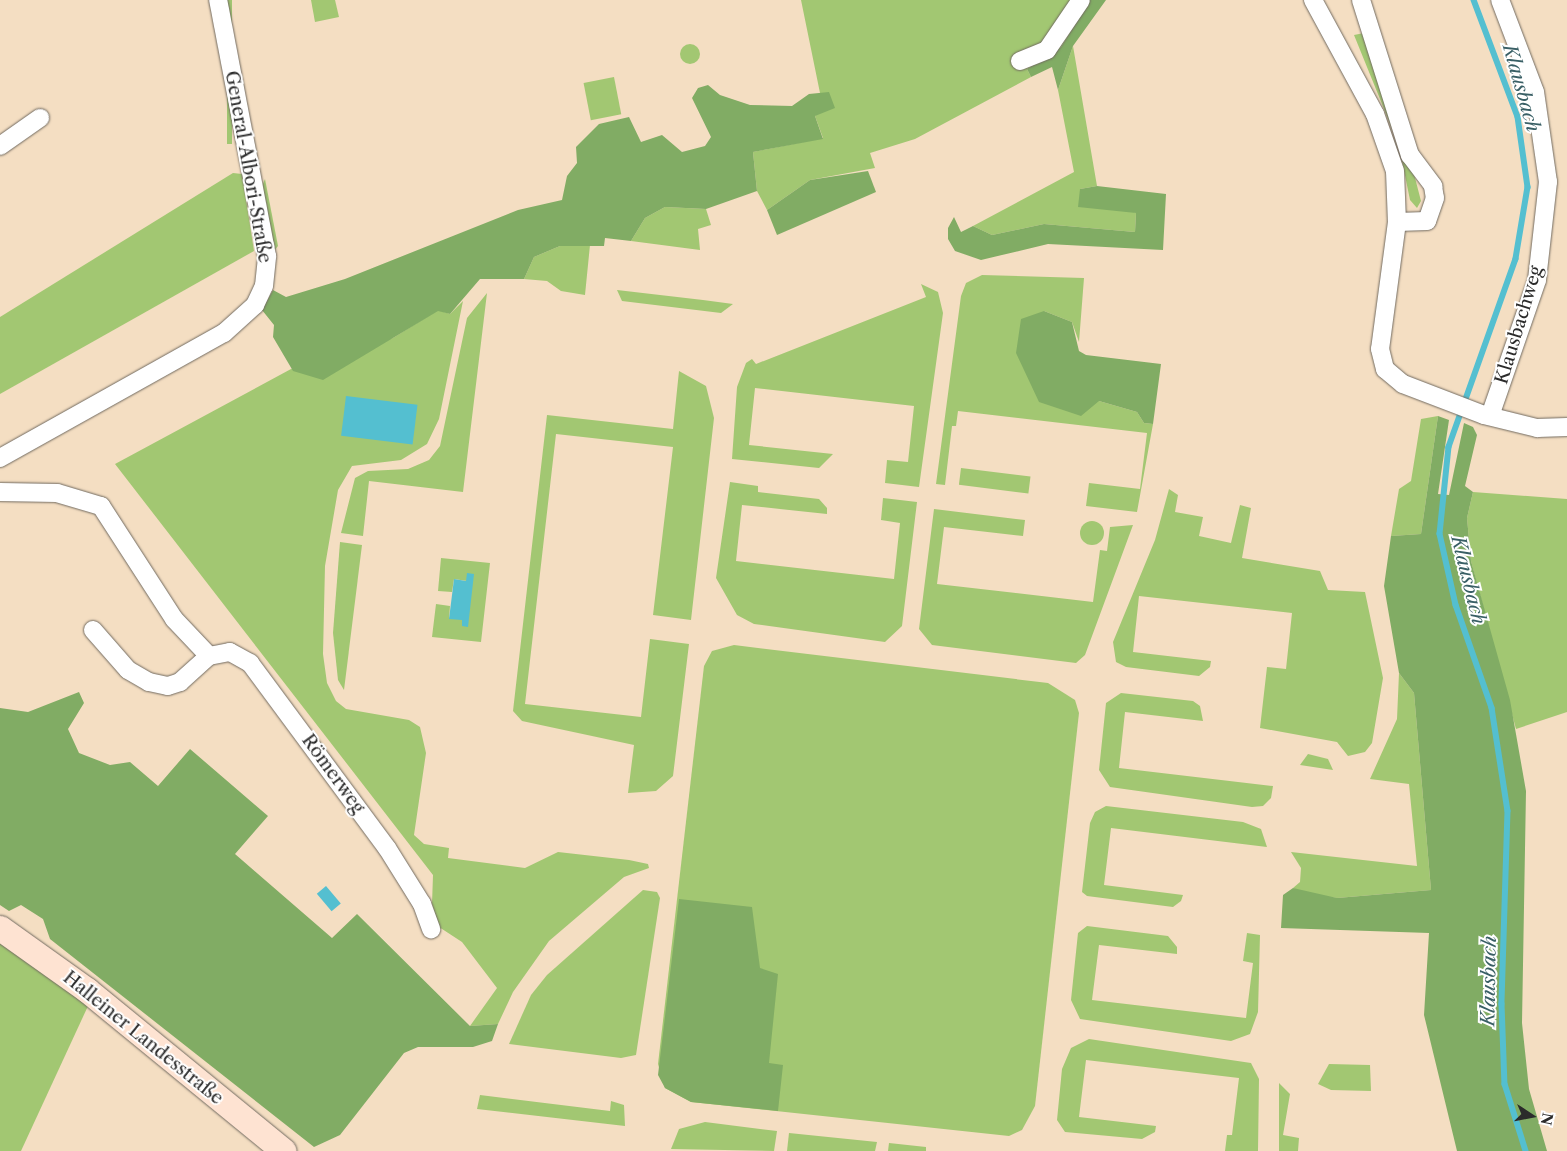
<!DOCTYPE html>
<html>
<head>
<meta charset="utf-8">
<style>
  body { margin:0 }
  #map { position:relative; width:1567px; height:1151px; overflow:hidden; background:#f4dec2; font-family:"Libre Caslon Text",serif }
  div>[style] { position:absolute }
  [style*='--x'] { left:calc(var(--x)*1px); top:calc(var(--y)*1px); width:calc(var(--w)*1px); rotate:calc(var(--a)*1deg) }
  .green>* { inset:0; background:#a2c772; transform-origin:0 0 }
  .round { border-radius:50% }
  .forest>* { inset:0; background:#81ac64 }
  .water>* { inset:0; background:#54bfd0; transform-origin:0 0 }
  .stream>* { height:5.5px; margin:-2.75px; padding:0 2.75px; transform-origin:2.75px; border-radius:2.75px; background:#54bfd0 }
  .roads { filter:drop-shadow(0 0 1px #716a60) drop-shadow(0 0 1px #716a60) }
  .minor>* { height:18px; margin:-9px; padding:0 9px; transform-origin:9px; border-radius:9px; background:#fff }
  .secondary>* { height:25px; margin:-12.5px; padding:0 12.5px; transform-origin:12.5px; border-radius:12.5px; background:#fee3d2 }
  span { translate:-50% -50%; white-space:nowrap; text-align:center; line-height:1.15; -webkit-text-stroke:4px #fff; paint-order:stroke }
  .street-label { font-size:18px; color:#2b2b2b }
  .water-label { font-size:19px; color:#395f65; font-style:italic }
  .north { position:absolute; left:1507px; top:1091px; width:50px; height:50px; -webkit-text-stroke:4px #fff; paint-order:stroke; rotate:101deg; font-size:14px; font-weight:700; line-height:20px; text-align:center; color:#2b2b2b }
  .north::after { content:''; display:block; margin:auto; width:18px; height:22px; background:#2b2b2b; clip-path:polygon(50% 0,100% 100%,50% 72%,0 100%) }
</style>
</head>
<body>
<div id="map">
  <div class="green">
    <div style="left:227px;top:0;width:5px;height:144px"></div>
    <div style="clip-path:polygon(311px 0,335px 0,339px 17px,315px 22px)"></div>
    <div style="clip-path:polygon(801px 0,1090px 0,1061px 47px,1027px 69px,1031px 77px,915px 139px,870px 153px,875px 168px,810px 180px,767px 210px,757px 191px,753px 152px,823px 138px,815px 116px,829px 93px,820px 93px)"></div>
    <div style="clip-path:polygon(1364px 33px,1414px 174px,1421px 201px,1417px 208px,1410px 200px,1399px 146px,1354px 35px)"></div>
    <div class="round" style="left:680px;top:44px;width:20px;height:20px"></div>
    <div style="clip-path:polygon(1073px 46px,1097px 186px,1080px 189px,1136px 213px,1135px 232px,1044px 224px,992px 235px,973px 226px,1074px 172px,1058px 90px)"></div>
    <div style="left:614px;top:77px;width:38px;height:31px;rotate:79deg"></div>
    <div style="clip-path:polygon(233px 173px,242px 174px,254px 251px,0 394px,0 317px)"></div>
    <div style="clip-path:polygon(265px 179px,278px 246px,274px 251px,262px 186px)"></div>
    <div style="clip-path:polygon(665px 207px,706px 209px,711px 225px,698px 229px,700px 250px,631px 241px,645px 218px)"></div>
    <div style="clip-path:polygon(590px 245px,585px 295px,561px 291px,547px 281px,524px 279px,534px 257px,560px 246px)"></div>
    <div style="clip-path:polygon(982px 275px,1084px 278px,1079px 342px,1072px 322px,1044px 311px,1099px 401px,1137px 412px,1144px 423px,1153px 424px,1137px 512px,1086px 506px,1089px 483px,1140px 489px,1147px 433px,958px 411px,956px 426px,952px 426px,945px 485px,936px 484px,961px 296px,966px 283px)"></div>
    <div style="clip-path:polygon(921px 284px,938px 292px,943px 313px,919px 487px,885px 483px,887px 460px,908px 462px,914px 406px,755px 388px,749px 445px,833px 454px,819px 468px,732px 459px,737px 387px,746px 363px,752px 359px,756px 364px,926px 297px)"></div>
    <div style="clip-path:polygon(617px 290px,703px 300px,733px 304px,721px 313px,622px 301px)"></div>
    <div style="clip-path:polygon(487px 293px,463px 492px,369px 481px,363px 536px,341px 533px,355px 478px,368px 471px,408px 469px,429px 460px,440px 446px,467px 318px)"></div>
    <div style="clip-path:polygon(463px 301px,439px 419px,427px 444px,401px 460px,352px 466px,338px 490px,325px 566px,323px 654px,327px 683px,336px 701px,346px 709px,409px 720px,420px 727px,426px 753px,414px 835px,424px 844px,449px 848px,448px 858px,525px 868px,558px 852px,629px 860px,648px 864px,649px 868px,624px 877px,549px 941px,513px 992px,498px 1024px,470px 1026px,497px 988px,462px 942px,439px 927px,432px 904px,433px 875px,115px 464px,291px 369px,393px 338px,438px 310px,450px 314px)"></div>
    <div style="clip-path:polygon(679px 371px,706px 386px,714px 418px,691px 620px,653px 615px,673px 447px,556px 434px,525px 704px,641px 717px,650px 639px,689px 644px,673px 776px,656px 791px,628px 793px,634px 745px,522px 721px,513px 711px,547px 415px,673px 429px)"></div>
    <div style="clip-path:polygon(1438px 416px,1421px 534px,1391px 536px,1399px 489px,1411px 481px,1421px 419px)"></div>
    <div style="left:961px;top:468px;width:70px;height:17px;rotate:7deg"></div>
    <div style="clip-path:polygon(730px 482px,758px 486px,758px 492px,819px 499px,827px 508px,827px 514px,742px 505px,736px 561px,894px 579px,900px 523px,881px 520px,883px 498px,917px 502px,902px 626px,885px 642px,754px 624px,737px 615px,716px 578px)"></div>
    <div style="clip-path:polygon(1169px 489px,1178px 495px,1175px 512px,1203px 517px,1199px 536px,1231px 543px,1240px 505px,1251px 508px,1242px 558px,1320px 571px,1328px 590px,1365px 592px,1383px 678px,1372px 743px,1365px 752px,1348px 756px,1337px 742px,1260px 728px,1267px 667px,1286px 669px,1292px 613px,1139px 596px,1133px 652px,1211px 661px,1210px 667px,1199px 676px,1126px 667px,1116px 662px,1113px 642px,1155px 540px)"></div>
    <div style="clip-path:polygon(1473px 492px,1567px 499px,1567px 712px,1516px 729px,1471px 561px,1467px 518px)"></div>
    <div style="clip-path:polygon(934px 509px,1025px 520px,1023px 536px,944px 527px,937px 584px,1093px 602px,1100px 550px,1107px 551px,1110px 527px,1133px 525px,1085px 655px,1076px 663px,932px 645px,919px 629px)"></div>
    <div class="round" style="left:1080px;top:521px;width:24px;height:24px"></div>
    <div style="clip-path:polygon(340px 542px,362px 545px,344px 690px,338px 680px,333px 633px)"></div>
    <div style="clip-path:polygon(441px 558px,490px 563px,481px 642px,432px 637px,436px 604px,450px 606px,449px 619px,467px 581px,454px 579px,452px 592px,438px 591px)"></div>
    <div style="clip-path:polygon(734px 645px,1048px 683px,1075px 700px,1079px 713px,1035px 1106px,1022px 1130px,1009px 1136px,691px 1102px,665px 1088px,658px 1064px,704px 666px,712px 651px)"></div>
    <div style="clip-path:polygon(1399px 673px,1414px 693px,1431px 890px,1337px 898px,1305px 895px,1293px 888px,1300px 882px,1301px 868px,1291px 852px,1417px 866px,1409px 784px,1370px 779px,1397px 719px)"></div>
    <div style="clip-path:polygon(1121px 693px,1193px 701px,1200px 706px,1203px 721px,1125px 712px,1119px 768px,1273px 786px,1271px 798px,1263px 806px,1252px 807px,1110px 787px,1099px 770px,1106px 703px)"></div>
    <div style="clip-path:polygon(1308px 754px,1328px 759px,1333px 770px,1300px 765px)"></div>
    <div style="clip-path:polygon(1106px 806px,1243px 822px,1261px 829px,1267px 847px,1111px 828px,1104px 885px,1183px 895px,1181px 901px,1173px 907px,1087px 896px,1082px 892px,1090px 823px,1095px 812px)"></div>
    <div style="clip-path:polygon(643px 890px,657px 892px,660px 898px,636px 1055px,621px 1058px,509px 1044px,531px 995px,547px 975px)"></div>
    <div style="clip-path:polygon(1087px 926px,1168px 936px,1177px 947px,1177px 954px,1099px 945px,1092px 1000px,1246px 1018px,1253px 963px,1243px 961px,1247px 933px,1260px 935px,1258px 1012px,1250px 1034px,1231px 1041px,1080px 1019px,1071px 1000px,1078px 933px)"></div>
    <div style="clip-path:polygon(0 941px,88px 1006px,21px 1151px,0 1151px)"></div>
    <div style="clip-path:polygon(1089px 1039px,1251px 1063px,1259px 1079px,1258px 1151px,1225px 1151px,1227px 1135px,1232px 1135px,1239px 1078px,1086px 1060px,1079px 1117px,1156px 1126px,1155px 1132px,1142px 1139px,1065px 1132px,1057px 1120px,1062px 1069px,1071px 1048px)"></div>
    <div style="clip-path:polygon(1329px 1064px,1370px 1065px,1371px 1091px,1331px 1090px,1318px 1084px)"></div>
    <div style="clip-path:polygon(1279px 1083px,1290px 1094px,1283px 1135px,1299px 1138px,1298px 1151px,1279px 1151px)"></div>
    <div style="clip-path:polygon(480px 1095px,610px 1111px,611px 1101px,624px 1105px,625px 1126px,477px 1109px)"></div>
    <div style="clip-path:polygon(705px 1122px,777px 1131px,774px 1151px,671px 1149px,679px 1129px)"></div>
    <div style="clip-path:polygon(789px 1133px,877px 1142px,875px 1151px,787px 1151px)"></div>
    <div style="clip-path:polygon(889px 1143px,926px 1147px,926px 1151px,888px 1151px)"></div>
  </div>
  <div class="forest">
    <div style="clip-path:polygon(1090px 0,1106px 0,1073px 46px,1058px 90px,1052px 67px,1031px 77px,1027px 69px,1061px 47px)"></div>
    <div style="clip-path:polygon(708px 85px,720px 95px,750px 105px,792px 106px,809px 94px,829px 92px,835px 108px,815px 116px,823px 139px,753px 152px,757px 191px,706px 209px,665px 207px,645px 218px,631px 241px,605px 238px,604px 246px,560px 246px,534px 257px,524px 279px,480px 279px,450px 314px,438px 311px,323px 380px,293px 371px,273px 337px,274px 325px,262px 310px,273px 290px,286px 297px,345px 279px,518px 210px,562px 200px,567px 176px,577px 163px,576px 147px,599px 124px,629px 117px,641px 142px,662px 135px,682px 152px,705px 146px,711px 137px,692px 98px,698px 88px)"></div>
    <div style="clip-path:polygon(868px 171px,876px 192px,777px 235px,767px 210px,810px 180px)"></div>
    <div style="clip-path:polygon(1097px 186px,1166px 194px,1163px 250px,1048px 244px,981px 260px,955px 251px,948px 239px,948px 228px,954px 217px,961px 232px,973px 226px,992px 235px,1044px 224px,1135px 232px,1136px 213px,1078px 207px,1080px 189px)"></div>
    <div style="clip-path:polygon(1044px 311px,1072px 322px,1079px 351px,1086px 355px,1161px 364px,1153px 424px,1144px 423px,1137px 412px,1099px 401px,1081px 416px,1039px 402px,1016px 353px,1021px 319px)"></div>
    <div style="clip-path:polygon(1438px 416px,1449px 420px,1438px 494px,1449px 495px,1464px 423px,1473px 427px,1477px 435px,1465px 486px,1473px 492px,1467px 518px,1471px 561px,1510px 700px,1526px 791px,1522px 1023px,1529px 1089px,1547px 1151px,1457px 1151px,1424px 1015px,1429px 933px,1281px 928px,1283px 895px,1293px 888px,1337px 898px,1431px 890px,1414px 693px,1399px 673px,1384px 586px,1391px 536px,1421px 534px)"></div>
    <div style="clip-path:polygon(79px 692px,84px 703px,68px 729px,79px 753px,110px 765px,130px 762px,158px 786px,190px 749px,268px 816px,235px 854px,332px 938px,357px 914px,470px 1026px,498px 1024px,492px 1041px,473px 1047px,418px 1047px,404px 1053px,340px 1135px,314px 1147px,50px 939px,43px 919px,21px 905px,9px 911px,0 905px,0 708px,28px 712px)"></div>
    <div style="clip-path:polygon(679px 899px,752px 907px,760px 968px,778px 974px,769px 1063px,783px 1065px,778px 1111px,691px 1102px,665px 1088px,658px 1075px)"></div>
  </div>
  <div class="water">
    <div style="left:346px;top:396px;width:72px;height:40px;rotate:7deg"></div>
    <div style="clip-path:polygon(467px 573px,474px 574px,468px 627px,462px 626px,462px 620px,449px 619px,454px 579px,466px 581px)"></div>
    <div style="left:326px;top:886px;width:23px;height:12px;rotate:50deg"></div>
  </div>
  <div class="stream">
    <div style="--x:1474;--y:0;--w:125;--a:69.4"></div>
    <div style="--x:1518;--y:117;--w:71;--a:81.9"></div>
    <div style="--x:1528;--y:187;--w:73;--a:99.5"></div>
    <div style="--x:1516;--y:259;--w:200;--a:109.6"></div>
    <div style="--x:1449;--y:447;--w:87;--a:95.9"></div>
    <div style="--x:1440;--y:534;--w:73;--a:77.3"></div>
    <div style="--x:1456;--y:605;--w:109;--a:70.7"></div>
    <div style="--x:1492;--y:708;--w:104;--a:81.2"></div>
    <div style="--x:1508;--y:811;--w:193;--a:91.8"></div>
    <div style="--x:1502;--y:1004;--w:80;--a:87.9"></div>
    <div style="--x:1505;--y:1084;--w:70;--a:72.6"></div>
  </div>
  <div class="roads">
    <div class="minor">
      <div style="--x:1313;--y:0;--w:130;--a:61.5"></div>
      <div style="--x:1375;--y:114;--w:60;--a:70.7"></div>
      <div style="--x:1395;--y:171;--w:51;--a:87.8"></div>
      <div style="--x:1397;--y:222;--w:128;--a:97.6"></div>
      <div style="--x:1380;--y:349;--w:21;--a:76"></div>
      <div style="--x:1385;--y:369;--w:23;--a:40"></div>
      <div style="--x:1403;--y:384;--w:87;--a:20.9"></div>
      <div style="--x:1484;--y:415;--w:55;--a:13.8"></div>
      <div style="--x:1537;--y:428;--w:30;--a:-2"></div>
      <div style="--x:1361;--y:0;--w:163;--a:72.5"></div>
      <div style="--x:1410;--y:155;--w:39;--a:53"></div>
      <div style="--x:1433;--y:186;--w:12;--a:81"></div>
      <div style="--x:1435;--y:198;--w:24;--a:109"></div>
      <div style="--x:1427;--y:221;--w:30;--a:178"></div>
      <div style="--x:1020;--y:61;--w:29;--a:-22"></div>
      <div style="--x:1047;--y:50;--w:60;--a:-55.8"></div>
      <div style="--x:0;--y:146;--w:49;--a:-35"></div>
      <div style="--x:1490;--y:416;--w:144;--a:-70.9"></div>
      <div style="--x:1537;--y:280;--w:99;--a:-83.6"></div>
      <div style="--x:1548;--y:182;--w:91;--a:-98.2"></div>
      <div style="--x:1535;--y:92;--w:98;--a:-110.8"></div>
      <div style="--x:0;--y:458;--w:257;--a:-29.2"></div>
      <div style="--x:224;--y:333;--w:42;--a:-42.1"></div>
      <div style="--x:255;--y:305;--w:21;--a:-65"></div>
      <div style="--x:264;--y:286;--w:30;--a:-84"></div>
      <div style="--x:267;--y:256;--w:261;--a:-100.8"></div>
      <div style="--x:0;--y:492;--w:57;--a:1"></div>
      <div style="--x:57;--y:493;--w:46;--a:16.5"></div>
      <div style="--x:101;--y:506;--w:135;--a:57.1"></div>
      <div style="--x:174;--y:619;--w:51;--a:46.6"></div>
      <div style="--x:209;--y:656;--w:21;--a:-11"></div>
      <div style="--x:230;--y:652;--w:23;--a:29"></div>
      <div style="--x:250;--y:663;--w:230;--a:53.5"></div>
      <div style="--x:387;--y:848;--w:66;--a:58"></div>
      <div style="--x:422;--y:904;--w:27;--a:70"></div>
      <div style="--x:93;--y:630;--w:53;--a:48.8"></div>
      <div style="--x:128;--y:670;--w:24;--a:30"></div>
      <div style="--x:149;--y:682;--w:19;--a:12"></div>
      <div style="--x:168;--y:686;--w:13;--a:-18"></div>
      <div style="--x:180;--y:682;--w:39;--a:-42"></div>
    </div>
    <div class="secondary">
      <div style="--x:0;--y:928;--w:107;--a:35.5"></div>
      <div style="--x:87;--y:990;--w:254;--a:39.3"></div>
    </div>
  </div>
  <div class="street-label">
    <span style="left:248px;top:167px;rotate:80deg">General-Albori-Straße</span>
    <span style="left:1519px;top:325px;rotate:-73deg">Klausbachweg</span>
    <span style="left:333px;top:774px;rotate:54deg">Römerweg</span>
    <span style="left:143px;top:1038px;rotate:39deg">Halleiner Landesstraße</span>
  </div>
  <div class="water-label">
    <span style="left:1521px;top:88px;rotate:74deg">Klausbach</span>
    <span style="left:1468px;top:580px;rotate:76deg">Klausbach</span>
    <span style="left:1489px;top:981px;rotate:-89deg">Klausbach</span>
  </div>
  <div class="north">N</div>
</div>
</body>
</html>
